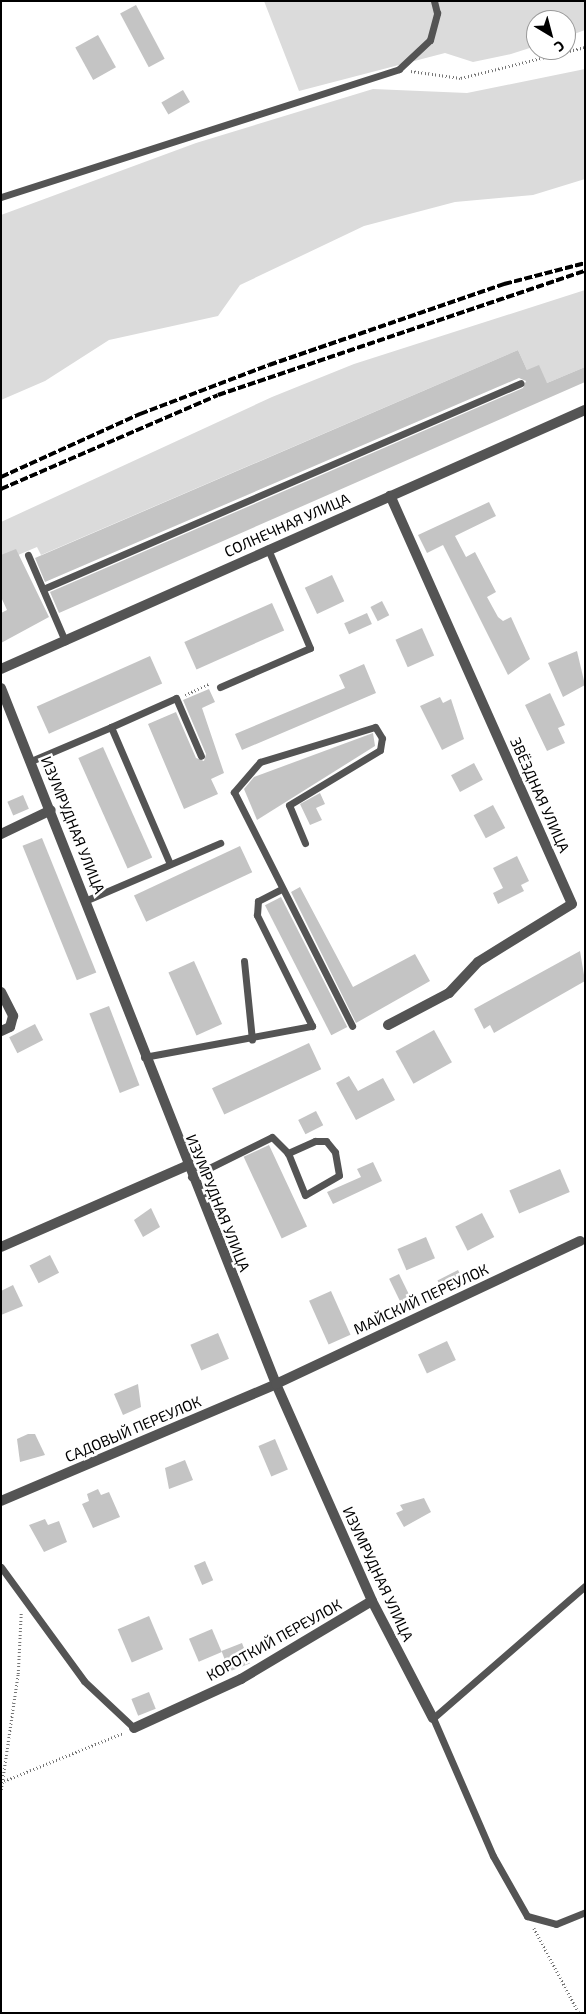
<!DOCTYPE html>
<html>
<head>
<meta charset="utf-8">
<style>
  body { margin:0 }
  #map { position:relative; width:586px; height:2014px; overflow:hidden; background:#fff; font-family:"Exo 2",sans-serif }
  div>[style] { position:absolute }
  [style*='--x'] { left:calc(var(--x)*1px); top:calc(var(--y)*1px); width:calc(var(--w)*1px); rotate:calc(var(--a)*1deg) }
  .green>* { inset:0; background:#dbdbdb }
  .building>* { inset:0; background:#c4c4c4; transform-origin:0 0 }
  .path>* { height:2.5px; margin-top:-1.25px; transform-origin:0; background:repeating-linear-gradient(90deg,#767676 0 1px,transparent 0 3.5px) }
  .service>* { height:7px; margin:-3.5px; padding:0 3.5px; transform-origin:3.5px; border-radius:3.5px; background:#545454 }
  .minor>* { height:10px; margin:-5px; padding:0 5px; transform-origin:5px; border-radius:5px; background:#545454 }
  .tertiary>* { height:10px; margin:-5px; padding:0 5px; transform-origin:5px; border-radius:5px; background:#545454 }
  .rail>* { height:4px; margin-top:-2px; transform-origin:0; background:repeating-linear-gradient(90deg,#000 0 8px,transparent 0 10.5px) }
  span { translate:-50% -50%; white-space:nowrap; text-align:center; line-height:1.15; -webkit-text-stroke:5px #fff; paint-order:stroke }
  .street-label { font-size:15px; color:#000 }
  .frame { position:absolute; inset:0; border:2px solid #000; pointer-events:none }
  .north { position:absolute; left:526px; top:10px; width:50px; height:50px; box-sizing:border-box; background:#fff; border:1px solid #999; border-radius:50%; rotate:143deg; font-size:14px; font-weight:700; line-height:20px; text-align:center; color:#000 }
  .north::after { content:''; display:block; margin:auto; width:18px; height:22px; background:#000; clip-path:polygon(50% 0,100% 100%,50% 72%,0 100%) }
</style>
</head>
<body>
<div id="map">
  <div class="green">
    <div style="clip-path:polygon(264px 1px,585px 1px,585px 30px,566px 37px,566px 20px,536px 20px,536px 46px,511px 54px,473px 62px,445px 53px,299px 91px)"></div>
    <div style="clip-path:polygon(585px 69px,585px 179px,533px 195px,455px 202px,364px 226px,240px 285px,218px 316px,109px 340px,45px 381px,1px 400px,1px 215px,196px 143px,373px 89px,467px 93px)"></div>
    <div style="clip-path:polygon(585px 290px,585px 367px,547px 383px,527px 370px,518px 350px,41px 555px,37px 547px,18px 555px,1px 555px,1px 522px,272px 397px,354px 364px)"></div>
  </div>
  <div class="building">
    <div style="left:136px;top:5px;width:61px;height:18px;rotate:62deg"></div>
    <div style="left:98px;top:35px;width:37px;height:26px;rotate:61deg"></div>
    <div style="left:183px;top:90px;width:14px;height:25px;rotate:60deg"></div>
    <div style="clip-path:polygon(518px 350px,527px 370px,539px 365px,547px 383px,585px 367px,585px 382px,59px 613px,50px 592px,523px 388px,526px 381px,519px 378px,45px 582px,35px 558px)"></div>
    <div style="clip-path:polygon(489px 502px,496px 516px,455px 536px,466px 557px,475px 552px,496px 592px,487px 597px,498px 617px,503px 621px,511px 617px,530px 659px,508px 675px,443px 545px,427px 553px,418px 535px)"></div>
    <div style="clip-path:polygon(16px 549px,49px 617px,1px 643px,1px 613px,7px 610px,1px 597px,1px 555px)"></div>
    <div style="left:332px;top:575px;width:29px;height:30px;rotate:65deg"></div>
    <div style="left:382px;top:601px;width:16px;height:13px;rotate:63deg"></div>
    <div style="left:272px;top:603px;width:30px;height:96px;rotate:66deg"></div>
    <div style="left:367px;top:613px;width:12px;height:25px;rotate:66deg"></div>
    <div style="left:422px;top:628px;width:30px;height:29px;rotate:66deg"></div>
    <div style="clip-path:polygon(577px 651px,585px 685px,563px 697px,548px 663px)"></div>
    <div style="left:150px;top:656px;width:30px;height:124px;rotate:66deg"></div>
    <div style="clip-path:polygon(364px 664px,376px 693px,242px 750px,235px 734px,345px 688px,339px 675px)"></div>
    <div style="clip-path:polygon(209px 689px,215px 702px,202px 708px,224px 773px,211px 779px,218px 794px,184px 809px,148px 724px,176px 712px,196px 758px,204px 761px,206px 754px,183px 700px)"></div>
    <div style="clip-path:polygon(550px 693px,565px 725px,558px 728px,565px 743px,547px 751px,525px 705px)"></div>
    <div style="clip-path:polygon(440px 697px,443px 703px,451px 699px,464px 739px,442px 750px,420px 706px)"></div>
    <div style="clip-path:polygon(373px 733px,375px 746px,257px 820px,244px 789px,254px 777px)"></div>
    <div style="left:103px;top:747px;width:121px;height:27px;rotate:66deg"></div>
    <div style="left:474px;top:763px;width:19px;height:26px;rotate:62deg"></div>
    <div style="clip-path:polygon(320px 793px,325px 804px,316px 808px,322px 820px,310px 825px,300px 804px)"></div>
    <div style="left:23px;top:795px;width:15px;height:17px;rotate:67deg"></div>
    <div style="left:493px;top:805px;width:26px;height:22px;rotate:62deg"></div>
    <div style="left:42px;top:838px;width:145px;height:21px;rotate:68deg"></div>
    <div style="left:240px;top:846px;width:29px;height:117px;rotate:65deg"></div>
    <div style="clip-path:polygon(517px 856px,529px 881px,521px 885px,524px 891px,498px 904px,493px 893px,503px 888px,493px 868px)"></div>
    <div style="clip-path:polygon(300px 887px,353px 987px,415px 954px,430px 981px,356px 1023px,291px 892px)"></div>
    <div style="left:281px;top:897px;width:146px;height:18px;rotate:63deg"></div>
    <div style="clip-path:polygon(580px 951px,585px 981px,494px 1033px,490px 1025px,484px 1029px,474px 1009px)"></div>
    <div style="left:194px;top:961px;width:69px;height:28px;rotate:66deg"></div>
    <div style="left:109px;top:1006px;width:85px;height:21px;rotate:69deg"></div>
    <div style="left:35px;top:1024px;width:18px;height:29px;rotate:63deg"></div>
    <div style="left:434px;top:1030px;width:37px;height:44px;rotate:61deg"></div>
    <div style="left:309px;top:1043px;width:29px;height:107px;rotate:65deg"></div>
    <div style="clip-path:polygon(349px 1076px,358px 1091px,383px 1078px,395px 1100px,356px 1120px,336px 1083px)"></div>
    <div style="left:316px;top:1111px;width:16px;height:20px;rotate:63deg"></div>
    <div style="left:269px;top:1145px;width:90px;height:28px;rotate:65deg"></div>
    <div style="clip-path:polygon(373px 1162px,382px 1181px,333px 1204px,327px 1192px,361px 1177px,357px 1169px)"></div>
    <div style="left:560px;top:1169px;width:25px;height:55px;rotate:67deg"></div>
    <div style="clip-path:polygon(151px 1208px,160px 1227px,143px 1237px,134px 1220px)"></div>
    <div style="left:482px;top:1213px;width:27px;height:30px;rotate:63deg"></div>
    <div style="left:426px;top:1237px;width:23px;height:31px;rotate:67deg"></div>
    <div style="left:50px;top:1255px;width:20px;height:23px;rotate:63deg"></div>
    <div style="left:458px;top:1270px;width:11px;height:23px;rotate:63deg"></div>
    <div style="left:399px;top:1274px;width:34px;height:11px;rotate:64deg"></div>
    <div style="clip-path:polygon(13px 1285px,23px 1306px,1px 1315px,1px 1291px)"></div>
    <div style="left:331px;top:1291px;width:48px;height:24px;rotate:66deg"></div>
    <div style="left:218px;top:1333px;width:28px;height:30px;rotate:67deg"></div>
    <div style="left:447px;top:1341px;width:21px;height:32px;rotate:65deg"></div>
    <div style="clip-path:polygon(138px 1384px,141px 1407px,123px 1415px,114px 1394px)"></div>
    <div style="clip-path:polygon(28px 1434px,35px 1434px,45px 1455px,20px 1462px,17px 1439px)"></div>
    <div style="left:275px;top:1439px;width:33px;height:18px;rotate:67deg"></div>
    <div style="clip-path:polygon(185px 1460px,193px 1480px,169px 1489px,165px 1468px)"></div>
    <div style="clip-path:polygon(98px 1489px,101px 1495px,109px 1492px,120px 1517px,93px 1528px,82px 1504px,89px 1501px,87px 1494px)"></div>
    <div style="clip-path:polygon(424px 1498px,431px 1512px,404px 1527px,396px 1513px,403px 1510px,400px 1505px)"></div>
    <div style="clip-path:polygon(45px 1519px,48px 1525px,59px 1521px,67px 1542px,44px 1552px,29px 1525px)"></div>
    <div style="left:205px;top:1561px;width:21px;height:12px;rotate:67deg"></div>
    <div style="left:149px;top:1616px;width:36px;height:34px;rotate:67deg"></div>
    <div style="left:212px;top:1629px;width:25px;height:25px;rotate:67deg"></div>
    <div style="left:242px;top:1643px;width:22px;height:22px;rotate:69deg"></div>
    <div style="left:149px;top:1692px;width:18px;height:19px;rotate:68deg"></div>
  </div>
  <div class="path">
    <div style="--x:411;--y:71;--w:50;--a:8"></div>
    <div style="--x:461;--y:78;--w:128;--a:-14"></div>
    <div style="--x:185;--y:695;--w:26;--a:-25"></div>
    <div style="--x:4;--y:1781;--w:128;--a:-22"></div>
    <div style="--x:1;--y:1790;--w:117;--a:-81.7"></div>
    <div style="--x:18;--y:1674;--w:61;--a:-87.2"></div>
    <div style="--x:534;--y:1928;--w:96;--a:62.1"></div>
  </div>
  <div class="service">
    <div style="--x:1;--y:197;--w:418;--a:-17.8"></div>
    <div style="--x:399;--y:69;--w:42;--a:-43.1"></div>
    <div style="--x:430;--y:40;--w:28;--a:-75"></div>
    <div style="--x:437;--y:13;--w:12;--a:-104"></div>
    <div style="--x:28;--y:555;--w:94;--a:66.7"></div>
    <div style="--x:43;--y:589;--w:520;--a:-23.31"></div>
    <div style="--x:220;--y:687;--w:98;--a:-23.4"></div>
    <div style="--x:310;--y:648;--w:108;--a:-113"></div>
    <div style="--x:111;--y:727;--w:71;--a:-24"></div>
    <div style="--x:176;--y:698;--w:63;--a:66.7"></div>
    <div style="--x:31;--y:761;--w:87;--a:-23"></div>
    <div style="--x:111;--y:727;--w:149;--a:66.7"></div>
    <div style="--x:305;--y:843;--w:41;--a:-112.8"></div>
    <div style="--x:289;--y:805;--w:106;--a:-31.1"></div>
    <div style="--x:380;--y:750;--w:12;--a:-81"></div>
    <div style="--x:382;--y:738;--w:13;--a:-122"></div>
    <div style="--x:375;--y:727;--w:120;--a:163.1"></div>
    <div style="--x:260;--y:762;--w:40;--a:131"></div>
    <div style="--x:234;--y:792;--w:262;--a:63.2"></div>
    <div style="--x:87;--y:900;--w:145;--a:-23.2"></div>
    <div style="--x:244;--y:961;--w:79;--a:84.2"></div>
    <div style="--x:144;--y:1057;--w:171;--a:-10.5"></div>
    <div style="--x:312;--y:1026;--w:124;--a:-116.4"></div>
    <div style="--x:257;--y:915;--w:14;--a:-86"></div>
    <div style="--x:258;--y:901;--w:25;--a:-27"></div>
    <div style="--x:191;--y:1177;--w:90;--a:-26.3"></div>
    <div style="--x:272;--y:1137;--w:23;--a:45"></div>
    <div style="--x:288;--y:1153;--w:45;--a:68"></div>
    <div style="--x:305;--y:1195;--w:39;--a:-30"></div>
    <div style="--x:339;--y:1175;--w:23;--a:-100"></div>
    <div style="--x:335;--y:1152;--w:14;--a:-129"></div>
    <div style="--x:326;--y:1141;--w:11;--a:180"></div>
    <div style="--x:315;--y:1141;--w:30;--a:156"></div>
    <div style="--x:1;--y:1567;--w:141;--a:53.9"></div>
    <div style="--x:84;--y:1681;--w:69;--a:43.2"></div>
    <div style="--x:585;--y:1586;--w:201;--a:139"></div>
    <div style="--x:433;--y:1718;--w:150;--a:66.5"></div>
    <div style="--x:493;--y:1856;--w:69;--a:60.5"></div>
    <div style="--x:527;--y:1916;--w:30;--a:15"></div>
    <div style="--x:556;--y:1924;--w:31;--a:-22"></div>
  </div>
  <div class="minor">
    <div style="--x:1;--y:688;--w:748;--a:68.44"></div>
    <div style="--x:276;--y:1384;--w:237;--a:66.1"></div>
    <div style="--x:372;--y:1601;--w:132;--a:62.5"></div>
    <div style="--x:1;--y:834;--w:55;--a:-25.6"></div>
    <div style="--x:1;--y:992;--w:27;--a:63"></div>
    <div style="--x:13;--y:1016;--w:11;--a:105"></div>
    <div style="--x:10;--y:1027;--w:10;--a:156"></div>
    <div style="--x:388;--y:1025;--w:69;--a:-27.7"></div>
    <div style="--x:449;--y:993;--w:42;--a:-46.9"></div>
    <div style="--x:478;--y:962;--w:110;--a:-31.7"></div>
    <div style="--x:572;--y:904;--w:447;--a:-114"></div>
    <div style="--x:1;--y:1247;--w:202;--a:-23.6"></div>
    <div style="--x:1;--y:1501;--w:299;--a:-23"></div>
    <div style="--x:276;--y:1384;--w:336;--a:-25.2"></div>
    <div style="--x:134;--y:1728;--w:118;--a:-24.6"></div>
    <div style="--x:241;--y:1679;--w:152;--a:-30.8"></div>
  </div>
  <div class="tertiary">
    <div style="--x:1;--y:669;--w:639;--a:-23.92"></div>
  </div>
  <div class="rail">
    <div style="--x:1;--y:477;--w:153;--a:-24.4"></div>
    <div style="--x:140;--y:414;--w:138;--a:-20.8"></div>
    <div style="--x:269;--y:365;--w:249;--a:-19"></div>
    <div style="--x:504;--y:284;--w:84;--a:-14.5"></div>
    <div style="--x:1;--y:489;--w:236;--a:-23.4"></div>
    <div style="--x:218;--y:395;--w:387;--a:-18.7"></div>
  </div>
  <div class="street-label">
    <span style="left:287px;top:525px;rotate:-24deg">СОЛНЕЧНАЯ УЛИЦА</span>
    <span style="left:540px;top:795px;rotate:66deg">ЗВЁЗДНАЯ УЛИЦА</span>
    <span style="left:73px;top:825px;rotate:68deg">ИЗУМРУДНАЯ УЛИЦА</span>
    <span style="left:218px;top:1203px;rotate:68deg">ИЗУМРУДНАЯ УЛИЦА</span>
    <span style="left:421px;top:1299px;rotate:-25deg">МАЙСКИЙ ПЕРЕУЛОК</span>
    <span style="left:133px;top:1429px;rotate:-23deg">САДОВЫЙ ПЕРЕУЛОК</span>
    <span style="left:378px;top:1574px;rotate:65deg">ИЗУМРУДНАЯ УЛИЦА</span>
    <span style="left:274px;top:1640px;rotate:-29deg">КОРОТКИЙ ПЕРЕУЛОК</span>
  </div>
  <div class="frame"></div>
  <div class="north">С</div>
</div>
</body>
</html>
